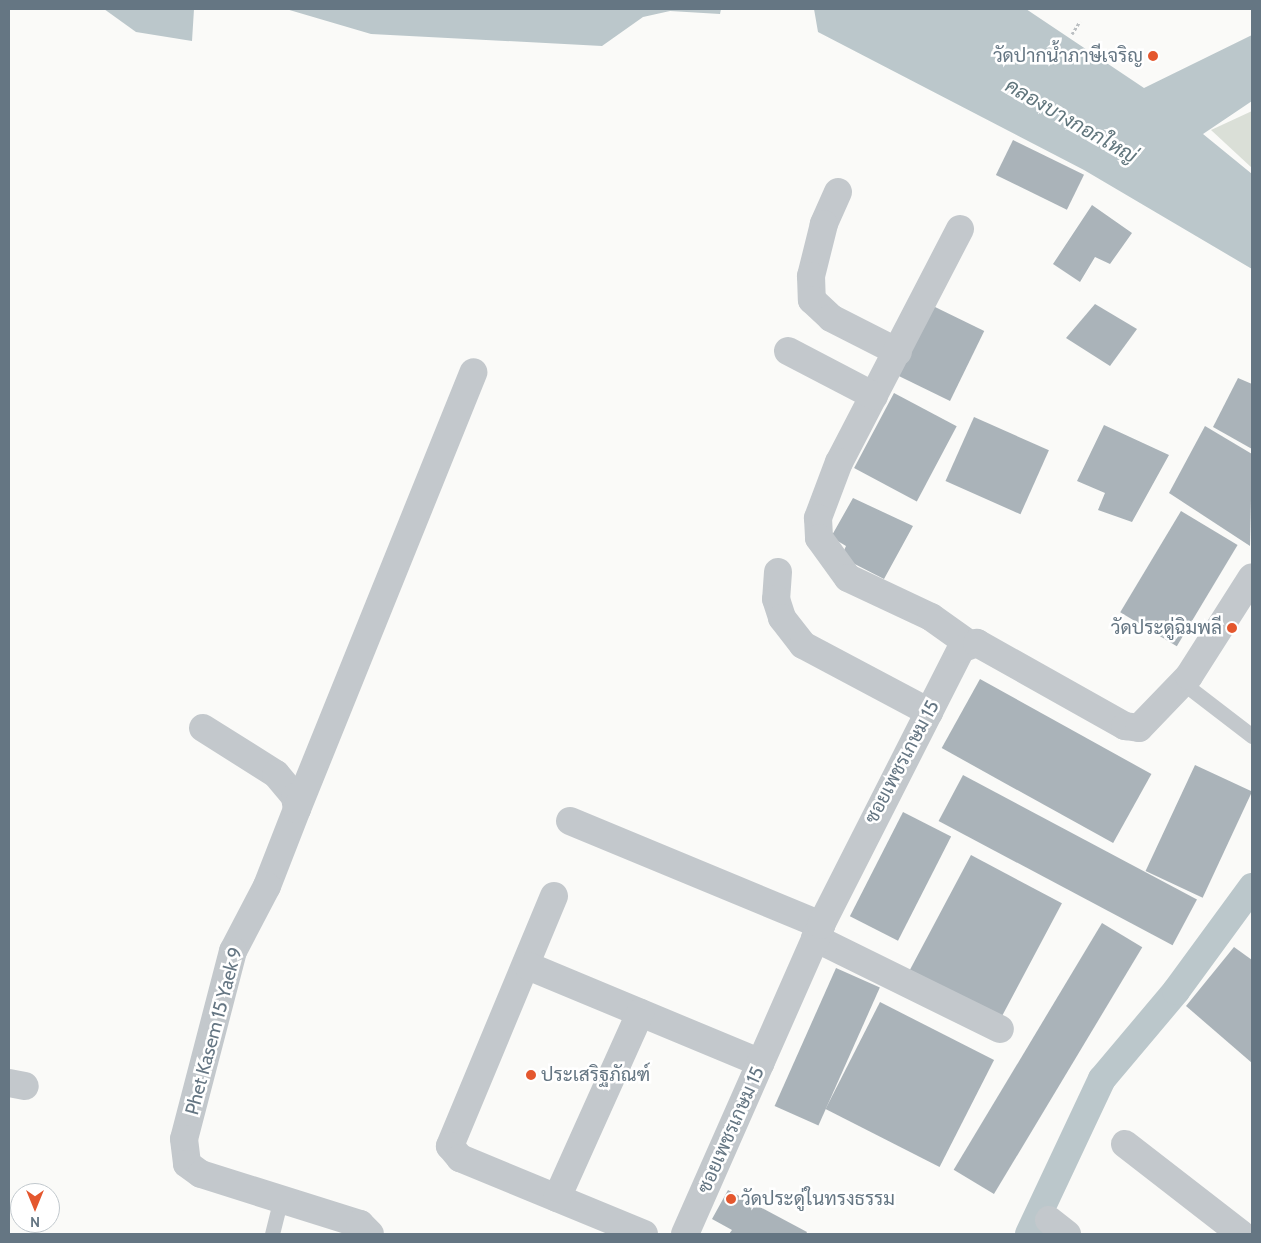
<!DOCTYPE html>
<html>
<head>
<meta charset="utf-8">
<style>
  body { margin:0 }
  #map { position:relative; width:1261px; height:1243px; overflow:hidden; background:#fafaf8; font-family:Cabin,Sarabun,sans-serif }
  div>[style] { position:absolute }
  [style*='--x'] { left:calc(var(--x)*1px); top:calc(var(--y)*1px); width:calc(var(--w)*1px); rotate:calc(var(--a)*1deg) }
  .green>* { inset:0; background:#dadfd7 }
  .water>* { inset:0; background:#bbc7cb }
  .canal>* { height:28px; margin:-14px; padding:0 14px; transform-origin:14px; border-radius:14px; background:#bbc7cb }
  .building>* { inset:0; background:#aab3b9; transform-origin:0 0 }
  .path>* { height:3px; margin-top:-1.5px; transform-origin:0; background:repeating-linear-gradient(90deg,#bbbfc2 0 2.5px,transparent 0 5px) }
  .lane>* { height:15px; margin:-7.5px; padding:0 7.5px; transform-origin:7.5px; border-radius:7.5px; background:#c3c8cc }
  .street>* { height:28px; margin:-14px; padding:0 14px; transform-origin:14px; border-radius:14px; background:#c3c8cc }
  .dots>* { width:14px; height:14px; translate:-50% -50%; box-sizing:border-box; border:2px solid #fff; border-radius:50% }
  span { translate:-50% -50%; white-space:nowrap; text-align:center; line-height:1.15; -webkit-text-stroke:5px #fff; paint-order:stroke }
  .poi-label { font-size:19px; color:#657683 }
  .right { translate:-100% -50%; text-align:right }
  .left { translate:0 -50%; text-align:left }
  .street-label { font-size:19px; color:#657683 }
  .water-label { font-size:20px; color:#60757c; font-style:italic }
  .frame { position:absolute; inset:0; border:10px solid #657683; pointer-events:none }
  .north { position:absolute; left:10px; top:1183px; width:50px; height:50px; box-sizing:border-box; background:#fff; border:1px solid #c1c8cd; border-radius:50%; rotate:180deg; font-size:14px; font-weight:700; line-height:20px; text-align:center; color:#657683 }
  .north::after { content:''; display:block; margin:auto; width:18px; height:22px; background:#e4572e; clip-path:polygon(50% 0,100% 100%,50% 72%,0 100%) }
</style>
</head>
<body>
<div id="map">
  <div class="green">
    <div style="clip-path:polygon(1252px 111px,1252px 168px,1211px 130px)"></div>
  </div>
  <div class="water">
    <div style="clip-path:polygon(104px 9px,194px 9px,192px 41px,136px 32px)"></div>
    <div style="clip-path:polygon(286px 9px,721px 9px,720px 14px,670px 11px,643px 17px,602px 46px,371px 34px)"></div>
    <div style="clip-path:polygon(814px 9px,1026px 9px,1144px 88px,1252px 35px,1252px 101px,1203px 134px,1252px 174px,1252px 269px,1084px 170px,818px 32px)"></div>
  </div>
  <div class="canal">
    <div style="--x:1029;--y:1234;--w:171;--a:-64.8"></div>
    <div style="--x:1102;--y:1079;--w:115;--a:-49.9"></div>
    <div style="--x:1176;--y:991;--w:129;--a:-53.8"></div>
  </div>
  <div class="building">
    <div style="left:1013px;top:140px;width:79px;height:39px;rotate:26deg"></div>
    <div style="clip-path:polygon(1092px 205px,1132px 233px,1110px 264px,1095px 257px,1080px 282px,1053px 264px)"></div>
    <div style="clip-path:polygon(1095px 304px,1137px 329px,1110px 366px,1066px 338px)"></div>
    <div style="left:933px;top:306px;width:57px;height:78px;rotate:26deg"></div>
    <div style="clip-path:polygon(1238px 378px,1252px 384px,1252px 449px,1213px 427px)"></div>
    <div style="left:894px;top:393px;width:71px;height:85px;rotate:28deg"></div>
    <div style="left:974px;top:417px;width:82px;height:70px;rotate:24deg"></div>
    <div style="clip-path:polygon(1104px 425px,1169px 455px,1132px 522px,1098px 510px,1105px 493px,1077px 481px)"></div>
    <div style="clip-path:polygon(1205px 426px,1252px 454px,1250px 546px,1169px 493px)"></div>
    <div style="clip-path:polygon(853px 498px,913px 526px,884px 579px,841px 557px,846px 546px,831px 537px)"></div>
    <div style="left:1181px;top:511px;width:66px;height:118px;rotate:31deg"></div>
    <div style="left:980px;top:679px;width:196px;height:79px;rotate:29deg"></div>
    <div style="left:1195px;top:765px;width:63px;height:117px;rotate:25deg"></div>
    <div style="left:963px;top:775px;width:265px;height:52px;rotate:28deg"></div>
    <div style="left:903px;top:812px;width:54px;height:117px;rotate:27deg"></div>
    <div style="left:971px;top:855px;width:103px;height:130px;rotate:28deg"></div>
    <div style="left:1102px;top:923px;width:47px;height:288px;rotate:31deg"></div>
    <div style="clip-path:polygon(1234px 947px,1252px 960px,1252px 1063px,1186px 1006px)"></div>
    <div style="left:836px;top:968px;width:48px;height:151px;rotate:24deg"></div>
    <div style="left:880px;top:1002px;width:128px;height:120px;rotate:27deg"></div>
    <div style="clip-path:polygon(728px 1190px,807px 1232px,806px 1234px,729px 1234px,732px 1230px,712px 1219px)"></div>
  </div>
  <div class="path">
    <div style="--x:1072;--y:34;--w:15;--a:-58"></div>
  </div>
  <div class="lane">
    <div style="--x:1183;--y:683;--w:87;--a:37.5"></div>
    <div style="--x:272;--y:1234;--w:38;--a:-76"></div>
  </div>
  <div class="street">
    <div style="--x:838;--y:192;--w:35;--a:114"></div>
    <div style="--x:824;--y:224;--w:54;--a:104"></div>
    <div style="--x:811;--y:276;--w:24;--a:88"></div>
    <div style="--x:812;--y:300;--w:26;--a:43"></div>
    <div style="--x:831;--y:318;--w:75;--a:26.9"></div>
    <div style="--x:960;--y:229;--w:263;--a:117.4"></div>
    <div style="--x:839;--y:462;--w:60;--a:110.6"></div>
    <div style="--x:818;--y:518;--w:20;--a:87"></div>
    <div style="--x:819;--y:538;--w:49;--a:54.1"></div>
    <div style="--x:848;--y:578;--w:92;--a:25.2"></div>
    <div style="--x:931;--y:617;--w:47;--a:35.4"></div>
    <div style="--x:788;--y:351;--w:97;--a:27.6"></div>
    <div style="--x:778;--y:572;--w:27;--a:94"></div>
    <div style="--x:776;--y:599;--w:20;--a:72"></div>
    <div style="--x:782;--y:618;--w:34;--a:52"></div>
    <div style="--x:803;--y:645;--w:143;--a:28"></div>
    <div style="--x:203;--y:728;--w:86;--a:32.2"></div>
    <div style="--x:276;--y:774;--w:30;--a:50"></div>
    <div style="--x:295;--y:797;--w:12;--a:81"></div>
    <div style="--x:297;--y:809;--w:83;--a:111.3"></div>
    <div style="--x:267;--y:886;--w:73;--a:117.6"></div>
    <div style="--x:233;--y:951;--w:194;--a:104.6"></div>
    <div style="--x:184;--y:1139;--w:25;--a:83"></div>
    <div style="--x:187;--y:1164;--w:17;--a:36"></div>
    <div style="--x:201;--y:1174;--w:167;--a:17.5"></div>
    <div style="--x:360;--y:1224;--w:14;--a:45"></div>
    <div style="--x:297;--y:809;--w:471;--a:-68"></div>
    <div style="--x:570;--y:821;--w:272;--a:22.5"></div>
    <div style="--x:554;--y:896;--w:271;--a:112.6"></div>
    <div style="--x:450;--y:1146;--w:16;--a:50"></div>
    <div style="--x:460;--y:1158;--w:199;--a:22.4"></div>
    <div style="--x:815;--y:938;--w:206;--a:26.2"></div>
    <div style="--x:528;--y:966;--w:252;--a:22.6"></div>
    <div style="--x:9;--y:1083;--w:16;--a:11"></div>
    <div style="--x:1125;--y:1144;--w:147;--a:37.8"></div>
    <div style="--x:557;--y:1198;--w:203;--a:-65.8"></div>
    <div style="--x:1049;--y:1220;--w:23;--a:38"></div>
    <div style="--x:685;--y:1234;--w:338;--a:-66.2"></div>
    <div style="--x:821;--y:925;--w:309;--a:-63.1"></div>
    <div style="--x:961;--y:649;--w:17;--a:-21"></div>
    <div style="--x:977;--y:643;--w:170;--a:29.3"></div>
    <div style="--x:1125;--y:726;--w:14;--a:8"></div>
    <div style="--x:1139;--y:728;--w:72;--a:-46.1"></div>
    <div style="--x:1189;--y:676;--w:117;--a:-57.5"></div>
  </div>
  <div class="dots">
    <div style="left:1153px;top:56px;background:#e4572e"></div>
    <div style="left:1232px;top:628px;background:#e4572e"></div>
    <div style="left:531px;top:1075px;background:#e4572e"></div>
    <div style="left:731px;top:1199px;background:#e4572e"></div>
  </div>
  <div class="poi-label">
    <span class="right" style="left:1143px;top:56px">วัดปากน้ำภาษีเจริญ</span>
    <span class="right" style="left:1222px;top:628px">วัดประดู่ฉิมพลี</span>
    <span class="left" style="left:541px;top:1075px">ประเสริฐภัณฑ์</span>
    <span class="left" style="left:741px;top:1199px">วัดประดู่ในทรงธรรม</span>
  </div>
  <div class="street-label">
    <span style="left:902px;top:762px;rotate:-62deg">ซอยเพชรเกษม 15</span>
    <span style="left:214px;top:1031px;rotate:-75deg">Phet Kasem 15 Yaek 9</span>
    <span style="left:731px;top:1130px;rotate:-66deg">ซอยเพชรเกษม 15</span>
  </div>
  <div class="water-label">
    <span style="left:1071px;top:121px;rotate:30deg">คลองบางกอกใหญ่</span>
  </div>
  <div class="frame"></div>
  <div class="north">N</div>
</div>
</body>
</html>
